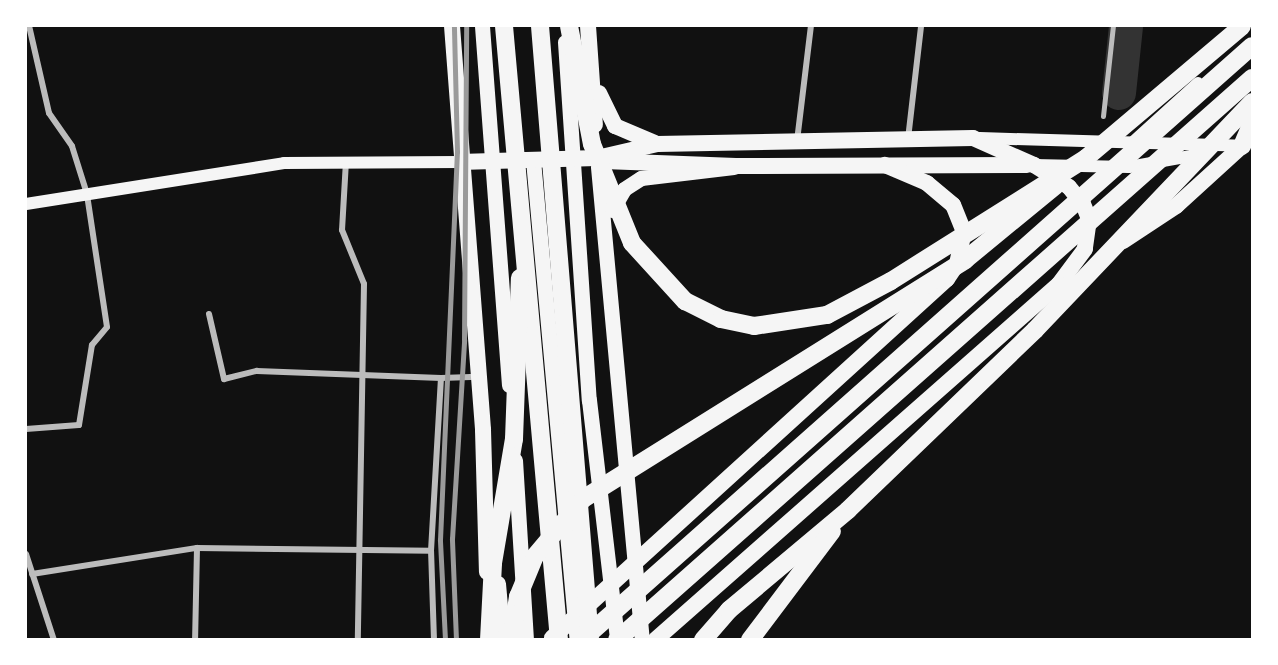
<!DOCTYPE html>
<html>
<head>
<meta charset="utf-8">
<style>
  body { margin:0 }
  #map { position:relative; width:1278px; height:665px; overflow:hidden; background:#111; font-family:"Archivo Narrow",sans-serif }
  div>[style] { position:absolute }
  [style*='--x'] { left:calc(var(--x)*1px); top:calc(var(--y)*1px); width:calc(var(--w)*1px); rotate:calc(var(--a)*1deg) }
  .river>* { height:34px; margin:-17px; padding:0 17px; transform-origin:17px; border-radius:17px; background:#333 }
  .pedestrian>* { height:5px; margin:-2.5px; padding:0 2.5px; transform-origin:2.5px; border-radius:2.5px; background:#bcbcbc }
  .minor>* { height:6px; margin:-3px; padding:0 3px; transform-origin:3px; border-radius:3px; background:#bcbcbc }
  .secondary>* { height:12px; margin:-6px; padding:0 6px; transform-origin:6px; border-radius:6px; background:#f5f5f5 }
  .primary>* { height:15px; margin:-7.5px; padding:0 7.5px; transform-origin:7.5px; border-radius:7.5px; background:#f5f5f5 }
  .trunk>* { height:16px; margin:-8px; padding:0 8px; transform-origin:8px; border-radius:8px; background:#f5f5f5 }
  .motorway>* { height:18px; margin:-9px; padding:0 9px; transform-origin:9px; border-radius:9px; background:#f5f5f5 }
  .rail>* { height:4.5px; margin:-2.25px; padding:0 2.25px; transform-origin:2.25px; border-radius:2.25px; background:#9a9a9a }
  span { translate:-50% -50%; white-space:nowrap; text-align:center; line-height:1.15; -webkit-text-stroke:4.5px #fff; paint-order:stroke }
  .frame { position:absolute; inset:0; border:27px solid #fff; pointer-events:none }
</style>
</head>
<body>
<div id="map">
  <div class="river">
    <div style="--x:1119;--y:93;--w:67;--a:-84"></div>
  </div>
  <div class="pedestrian">
    <div style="--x:1103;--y:116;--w:91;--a:-83.7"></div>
  </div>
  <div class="minor">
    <div style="--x:908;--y:139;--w:114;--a:-83.4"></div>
    <div style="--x:797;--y:141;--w:116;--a:-83.1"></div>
    <div style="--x:346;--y:161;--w:69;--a:93.3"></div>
    <div style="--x:342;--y:230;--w:58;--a:67.8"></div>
    <div style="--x:364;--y:284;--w:356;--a:91"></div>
    <div style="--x:209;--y:314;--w:67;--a:77"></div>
    <div style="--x:224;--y:379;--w:34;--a:-14"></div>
    <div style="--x:257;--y:371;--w:184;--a:2.2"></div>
    <div style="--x:26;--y:429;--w:53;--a:-4.3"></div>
    <div style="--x:79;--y:425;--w:81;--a:-80.8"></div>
    <div style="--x:92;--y:345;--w:23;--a:-50"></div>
    <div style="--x:107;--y:327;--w:134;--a:-98.6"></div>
    <div style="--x:87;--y:194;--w:50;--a:-107.4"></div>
    <div style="--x:72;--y:146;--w:40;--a:-124.9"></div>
    <div style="--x:49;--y:113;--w:89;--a:-102.9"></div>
    <div style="--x:197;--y:548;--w:234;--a:0.7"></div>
    <div style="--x:26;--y:554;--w:90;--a:72"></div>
    <div style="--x:32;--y:574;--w:167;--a:-9"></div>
    <div style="--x:197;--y:548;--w:92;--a:91.2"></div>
    <div style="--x:434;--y:640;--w:89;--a:-91.9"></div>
    <div style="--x:431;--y:551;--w:173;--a:-86.7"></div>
    <div style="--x:441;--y:378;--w:37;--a:-2"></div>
  </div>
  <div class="secondary">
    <div style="--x:980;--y:138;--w:262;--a:1.7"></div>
    <div style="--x:1132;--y:143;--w:89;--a:-42.3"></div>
    <div style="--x:1034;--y:165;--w:95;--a:1.2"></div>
    <div style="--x:1129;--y:167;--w:74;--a:-10.1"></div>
    <div style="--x:26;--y:204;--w:261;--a:-9"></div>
    <div style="--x:284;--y:163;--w:176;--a:-0.3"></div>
  </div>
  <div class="primary">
    <div style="--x:482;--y:26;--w:360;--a:85.7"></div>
    <div style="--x:565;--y:42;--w:359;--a:86.2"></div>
    <div style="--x:589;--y:400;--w:242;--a:83.3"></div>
    <div style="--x:533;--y:160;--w:482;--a:84.8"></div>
    <div style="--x:598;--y:167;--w:475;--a:84.7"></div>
    <div style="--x:612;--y:210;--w:24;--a:-60"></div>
    <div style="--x:624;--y:189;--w:20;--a:-33"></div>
    <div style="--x:641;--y:178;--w:93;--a:-6.8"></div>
    <div style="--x:515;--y:460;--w:180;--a:86.5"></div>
  </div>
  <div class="trunk">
    <div style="--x:452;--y:26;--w:405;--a:85.6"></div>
    <div style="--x:483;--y:430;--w:142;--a:88.4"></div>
    <div style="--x:588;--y:26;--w:99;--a:86"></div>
    <div style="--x:599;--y:93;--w:37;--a:64"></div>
    <div style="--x:615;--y:126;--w:43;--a:23"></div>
    <div style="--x:604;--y:161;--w:132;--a:2.2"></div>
    <div style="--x:736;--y:166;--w:291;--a:-0.2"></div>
    <div style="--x:460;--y:162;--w:137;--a:-1.7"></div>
    <div style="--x:597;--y:158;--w:62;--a:-13.1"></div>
    <div style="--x:657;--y:144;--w:316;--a:-1.1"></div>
    <div style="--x:973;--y:138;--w:67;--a:23.9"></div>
    <div style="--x:1034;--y:165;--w:41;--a:32.2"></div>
    <div style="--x:1069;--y:187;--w:22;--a:51"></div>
    <div style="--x:1083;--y:204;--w:16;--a:68"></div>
    <div style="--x:1089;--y:219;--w:30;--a:98"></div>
    <div style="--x:1085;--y:249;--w:44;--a:126.6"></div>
    <div style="--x:1059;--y:284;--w:538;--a:138.61"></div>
    <div style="--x:1123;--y:241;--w:64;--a:-33.4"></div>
    <div style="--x:1176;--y:206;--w:89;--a:-42.3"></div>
    <div style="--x:498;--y:584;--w:56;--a:84.9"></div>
    <div style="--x:552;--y:638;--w:534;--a:-42.27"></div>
    <div style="--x:947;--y:279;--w:18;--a:-56"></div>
    <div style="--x:957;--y:264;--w:33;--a:-78"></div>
    <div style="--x:964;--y:232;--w:29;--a:-112"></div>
    <div style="--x:953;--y:205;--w:34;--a:-140"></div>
    <div style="--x:927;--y:183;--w:46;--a:-156.8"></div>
  </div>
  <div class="motorway">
    <div style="--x:504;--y:26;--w:616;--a:84.88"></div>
    <div style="--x:540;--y:26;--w:616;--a:85.34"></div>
    <div style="--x:569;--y:26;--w:120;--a:79"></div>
    <div style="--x:592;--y:144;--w:107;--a:68"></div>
    <div style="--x:632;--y:243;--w:79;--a:47.6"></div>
    <div style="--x:685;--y:301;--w:40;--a:26.6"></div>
    <div style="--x:721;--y:319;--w:34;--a:12"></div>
    <div style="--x:754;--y:326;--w:74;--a:-8.6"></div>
    <div style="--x:827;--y:315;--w:72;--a:-28"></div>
    <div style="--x:891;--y:281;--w:231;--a:-32.2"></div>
    <div style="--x:1086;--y:158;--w:204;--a:-40.2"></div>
    <div style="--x:1242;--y:146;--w:25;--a:-67"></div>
    <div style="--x:489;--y:640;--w:77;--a:-87"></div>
    <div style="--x:493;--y:563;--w:126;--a:-80.4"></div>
    <div style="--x:514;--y:439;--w:161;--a:-87.9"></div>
    <div style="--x:511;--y:640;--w:44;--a:-80.8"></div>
    <div style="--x:518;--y:597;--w:44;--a:-67.5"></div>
    <div style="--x:535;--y:556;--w:75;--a:-49.9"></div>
    <div style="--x:583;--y:499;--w:451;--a:-32"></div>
    <div style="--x:965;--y:260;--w:117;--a:-39.4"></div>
    <div style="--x:582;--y:640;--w:895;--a:-41.56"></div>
    <div style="--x:617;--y:640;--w:848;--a:-41.51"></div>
    <div style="--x:703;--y:640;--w:40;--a:-49"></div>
    <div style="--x:729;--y:610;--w:155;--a:-40"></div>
    <div style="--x:848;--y:510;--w:260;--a:-43.9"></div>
    <div style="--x:1035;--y:330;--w:315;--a:-46.4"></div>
    <div style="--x:750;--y:640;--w:136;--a:-53"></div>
  </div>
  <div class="rail">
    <div style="--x:445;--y:640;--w:100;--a:-92.9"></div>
    <div style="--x:440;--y:540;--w:388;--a:-87.5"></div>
    <div style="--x:457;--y:152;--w:126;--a:-91.4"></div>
    <div style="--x:456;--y:640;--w:101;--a:-92.3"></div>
    <div style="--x:452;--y:539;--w:199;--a:-86.5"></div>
    <div style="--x:464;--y:340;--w:314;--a:-89.6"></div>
  </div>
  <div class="frame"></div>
</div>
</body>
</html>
